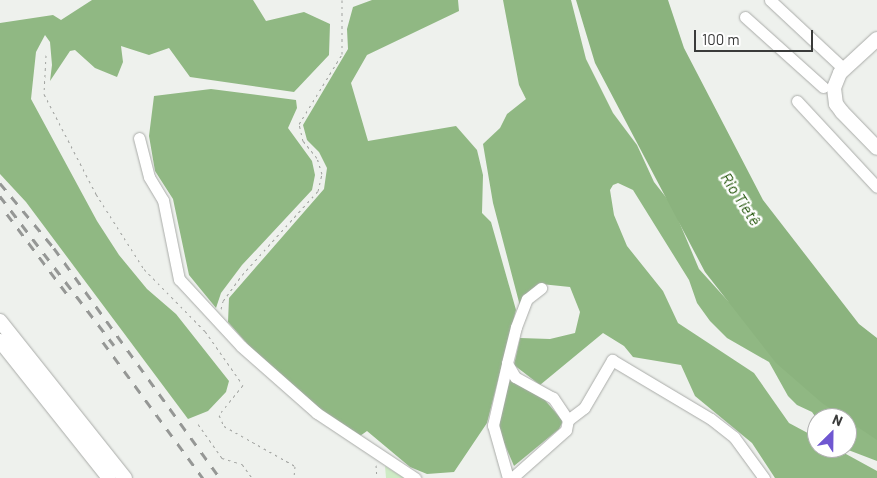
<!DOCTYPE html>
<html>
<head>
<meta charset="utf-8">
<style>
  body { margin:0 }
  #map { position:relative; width:877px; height:478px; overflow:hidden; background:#eef1ed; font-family:Barlow,sans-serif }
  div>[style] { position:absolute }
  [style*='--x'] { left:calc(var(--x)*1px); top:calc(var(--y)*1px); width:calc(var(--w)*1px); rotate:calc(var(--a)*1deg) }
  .green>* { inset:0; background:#ceebc5 }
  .forest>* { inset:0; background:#90b883 }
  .water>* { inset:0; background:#8bb37e }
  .path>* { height:1px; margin-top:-0.5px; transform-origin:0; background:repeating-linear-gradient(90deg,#a0a29f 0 2.5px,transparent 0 6.5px) }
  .roads { filter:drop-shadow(0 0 1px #a9aba8) drop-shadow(0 0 1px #a9aba8) }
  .minor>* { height:11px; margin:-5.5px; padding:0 5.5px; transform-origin:5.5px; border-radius:5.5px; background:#fff }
  .major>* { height:14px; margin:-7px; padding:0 7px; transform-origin:7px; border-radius:7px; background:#fff }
  .rail>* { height:2.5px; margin-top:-1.25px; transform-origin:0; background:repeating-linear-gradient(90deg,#959795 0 9px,transparent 0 18px) }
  span { translate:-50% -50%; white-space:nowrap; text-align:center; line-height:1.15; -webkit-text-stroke:5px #fff; paint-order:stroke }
  .water-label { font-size:16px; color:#215408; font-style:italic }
  .north { position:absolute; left:807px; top:408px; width:50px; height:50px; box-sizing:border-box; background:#fff; border:1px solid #b0b1b0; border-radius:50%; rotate:23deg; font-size:14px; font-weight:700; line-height:20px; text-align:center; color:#3a3b3a }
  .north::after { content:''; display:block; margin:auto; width:18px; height:22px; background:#6f57d1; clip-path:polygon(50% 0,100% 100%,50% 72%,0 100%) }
  .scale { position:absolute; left:694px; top:30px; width:119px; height:22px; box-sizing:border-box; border:2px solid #3a3b3a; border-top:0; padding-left:6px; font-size:15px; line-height:18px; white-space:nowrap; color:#3a3b3a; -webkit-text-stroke:4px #fff; paint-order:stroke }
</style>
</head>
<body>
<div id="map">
  <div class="green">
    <div style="clip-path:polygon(385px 466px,404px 478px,386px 478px)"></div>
  </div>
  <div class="forest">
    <div style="clip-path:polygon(92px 0,253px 0,266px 21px,304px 12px,330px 24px,329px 55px,294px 92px,190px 77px,169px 48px,149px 55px,121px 46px,123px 62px,117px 77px,95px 68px,75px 50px,70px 51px,50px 81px,52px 65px,50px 42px,45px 35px,36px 52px,31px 99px,97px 221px,119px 255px,147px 289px,176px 314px,229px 381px,226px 392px,208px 411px,188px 419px,26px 202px,0 174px,0 23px,53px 15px,61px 20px)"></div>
    <div style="clip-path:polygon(372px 0,458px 0,459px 11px,367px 55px,351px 83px,368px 141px,456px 126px,477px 150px,483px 175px,482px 213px,491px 222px,516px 310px,487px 423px,454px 472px,427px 474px,410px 467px,367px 431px,360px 436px,324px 414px,259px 357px,228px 322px,229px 298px,324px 189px,327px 168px,319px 152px,307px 140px,303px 125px,348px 49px,347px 29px,353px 7px)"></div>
    <div style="clip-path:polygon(503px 0,571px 0,586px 59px,613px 113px,637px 145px,654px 182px,672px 205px,699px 269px,728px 301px,877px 437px,877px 461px,843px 448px,847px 448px,847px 418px,817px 419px,812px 412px,797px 405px,788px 396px,769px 362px,727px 338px,710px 321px,697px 303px,689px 280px,633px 190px,618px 183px,613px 185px,610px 190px,614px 215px,627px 246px,663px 291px,678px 323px,754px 373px,789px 423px,817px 438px,817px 448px,835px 448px,877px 471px,877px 478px,775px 478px,752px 443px,695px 396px,681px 365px,633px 357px,624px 346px,603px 333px,540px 385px,514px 365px,520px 338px,550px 339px,575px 333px,580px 312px,570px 287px,541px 284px,520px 306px,493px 203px,483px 144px,500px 128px,507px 114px,526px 99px,519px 85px)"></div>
    <div style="clip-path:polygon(211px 89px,296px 100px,297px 108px,288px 128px,312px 161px,315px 175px,312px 190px,242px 265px,221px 293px,216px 308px,189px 275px,173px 199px,155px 171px,149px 136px,154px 96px)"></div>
    <div style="clip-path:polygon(510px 380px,544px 399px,563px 421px,559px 429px,514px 466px,499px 431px,498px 419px)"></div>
  </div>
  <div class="water">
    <div style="clip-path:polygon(576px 0,668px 0,684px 48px,763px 200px,859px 324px,877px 338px,877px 440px,822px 403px,776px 363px,705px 272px,595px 63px)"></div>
  </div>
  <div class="path">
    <div style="--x:46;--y:55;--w:39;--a:93"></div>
    <div style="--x:44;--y:94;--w:113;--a:62.5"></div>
    <div style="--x:96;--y:194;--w:89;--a:57.4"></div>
    <div style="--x:144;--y:269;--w:87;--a:45.5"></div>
    <div style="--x:205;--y:331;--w:66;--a:54.9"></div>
    <div style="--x:243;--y:385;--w:38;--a:129"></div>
    <div style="--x:219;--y:415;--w:12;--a:66"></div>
    <div style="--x:224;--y:426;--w:81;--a:29.4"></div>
    <div style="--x:295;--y:466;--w:12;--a:95"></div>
    <div style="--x:221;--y:309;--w:8;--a:-76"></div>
    <div style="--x:223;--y:301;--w:32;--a:-54"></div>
    <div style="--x:242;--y:275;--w:113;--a:-47.9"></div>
    <div style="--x:318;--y:191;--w:17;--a:-77"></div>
    <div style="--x:322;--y:174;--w:17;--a:-107"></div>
    <div style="--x:317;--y:158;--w:22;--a:-129"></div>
    <div style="--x:303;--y:141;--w:17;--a:-103"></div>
    <div style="--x:299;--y:124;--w:82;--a:-58.4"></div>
    <div style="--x:342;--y:54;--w:54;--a:-90"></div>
    <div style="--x:198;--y:424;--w:42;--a:54.8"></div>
    <div style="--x:222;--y:458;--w:21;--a:17"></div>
    <div style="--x:242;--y:464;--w:17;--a:54"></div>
    <div style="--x:376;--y:465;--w:13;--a:86"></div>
  </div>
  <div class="roads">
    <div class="minor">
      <div style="--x:770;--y:0;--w:101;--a:43"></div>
      <div style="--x:745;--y:17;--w:105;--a:41.9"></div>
      <div style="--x:797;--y:101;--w:117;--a:47.1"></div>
      <div style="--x:139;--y:138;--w:40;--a:75.6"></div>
      <div style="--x:149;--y:177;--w:27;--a:59"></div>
      <div style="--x:163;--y:200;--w:81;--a:78.6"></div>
      <div style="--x:179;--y:279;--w:91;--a:47.2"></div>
      <div style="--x:241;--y:346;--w:101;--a:41.4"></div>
      <div style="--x:317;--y:413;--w:118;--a:33.6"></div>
      <div style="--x:507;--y:364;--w:63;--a:102.9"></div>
      <div style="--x:493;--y:425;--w:55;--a:74.2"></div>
      <div style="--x:568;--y:420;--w:20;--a:-37"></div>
      <div style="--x:584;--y:408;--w:56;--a:-59.7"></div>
      <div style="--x:612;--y:360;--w:115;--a:30.8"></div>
      <div style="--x:711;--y:419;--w:29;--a:38"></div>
      <div style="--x:734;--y:437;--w:51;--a:53.8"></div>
      <div style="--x:512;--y:478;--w:72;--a:-41.6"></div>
      <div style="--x:566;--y:430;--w:10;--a:-79"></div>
      <div style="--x:568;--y:420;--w:27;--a:-124"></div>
      <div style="--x:553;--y:398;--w:43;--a:-151.1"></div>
      <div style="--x:515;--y:377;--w:16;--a:-120"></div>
      <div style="--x:507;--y:363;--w:37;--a:-76"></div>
      <div style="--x:516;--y:327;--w:30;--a:-69"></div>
      <div style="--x:527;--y:299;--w:18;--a:-38"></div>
    </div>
    <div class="major">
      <div style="--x:877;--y:39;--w:50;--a:137.4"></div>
      <div style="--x:840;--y:73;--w:16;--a:112"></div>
      <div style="--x:834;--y:88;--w:16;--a:83"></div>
      <div style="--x:836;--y:104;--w:10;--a:53"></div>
      <div style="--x:842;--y:112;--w:50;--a:45.8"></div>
      <div style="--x:0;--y:321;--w:201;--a:51.5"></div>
      <div style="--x:0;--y:341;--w:175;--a:51.5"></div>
    </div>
  </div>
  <div class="rail">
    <div style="--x:0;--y:183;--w:85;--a:50.3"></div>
    <div style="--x:54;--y:248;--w:284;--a:54.2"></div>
    <div style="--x:0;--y:196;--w:188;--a:52.6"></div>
    <div style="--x:7;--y:214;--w:105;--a:53.1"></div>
    <div style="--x:103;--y:342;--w:169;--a:53.7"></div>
  </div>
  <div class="water-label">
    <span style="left:741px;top:199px;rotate:57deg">Rio Tietê</span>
  </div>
  <div class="north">N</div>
  <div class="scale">100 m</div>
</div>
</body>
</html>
